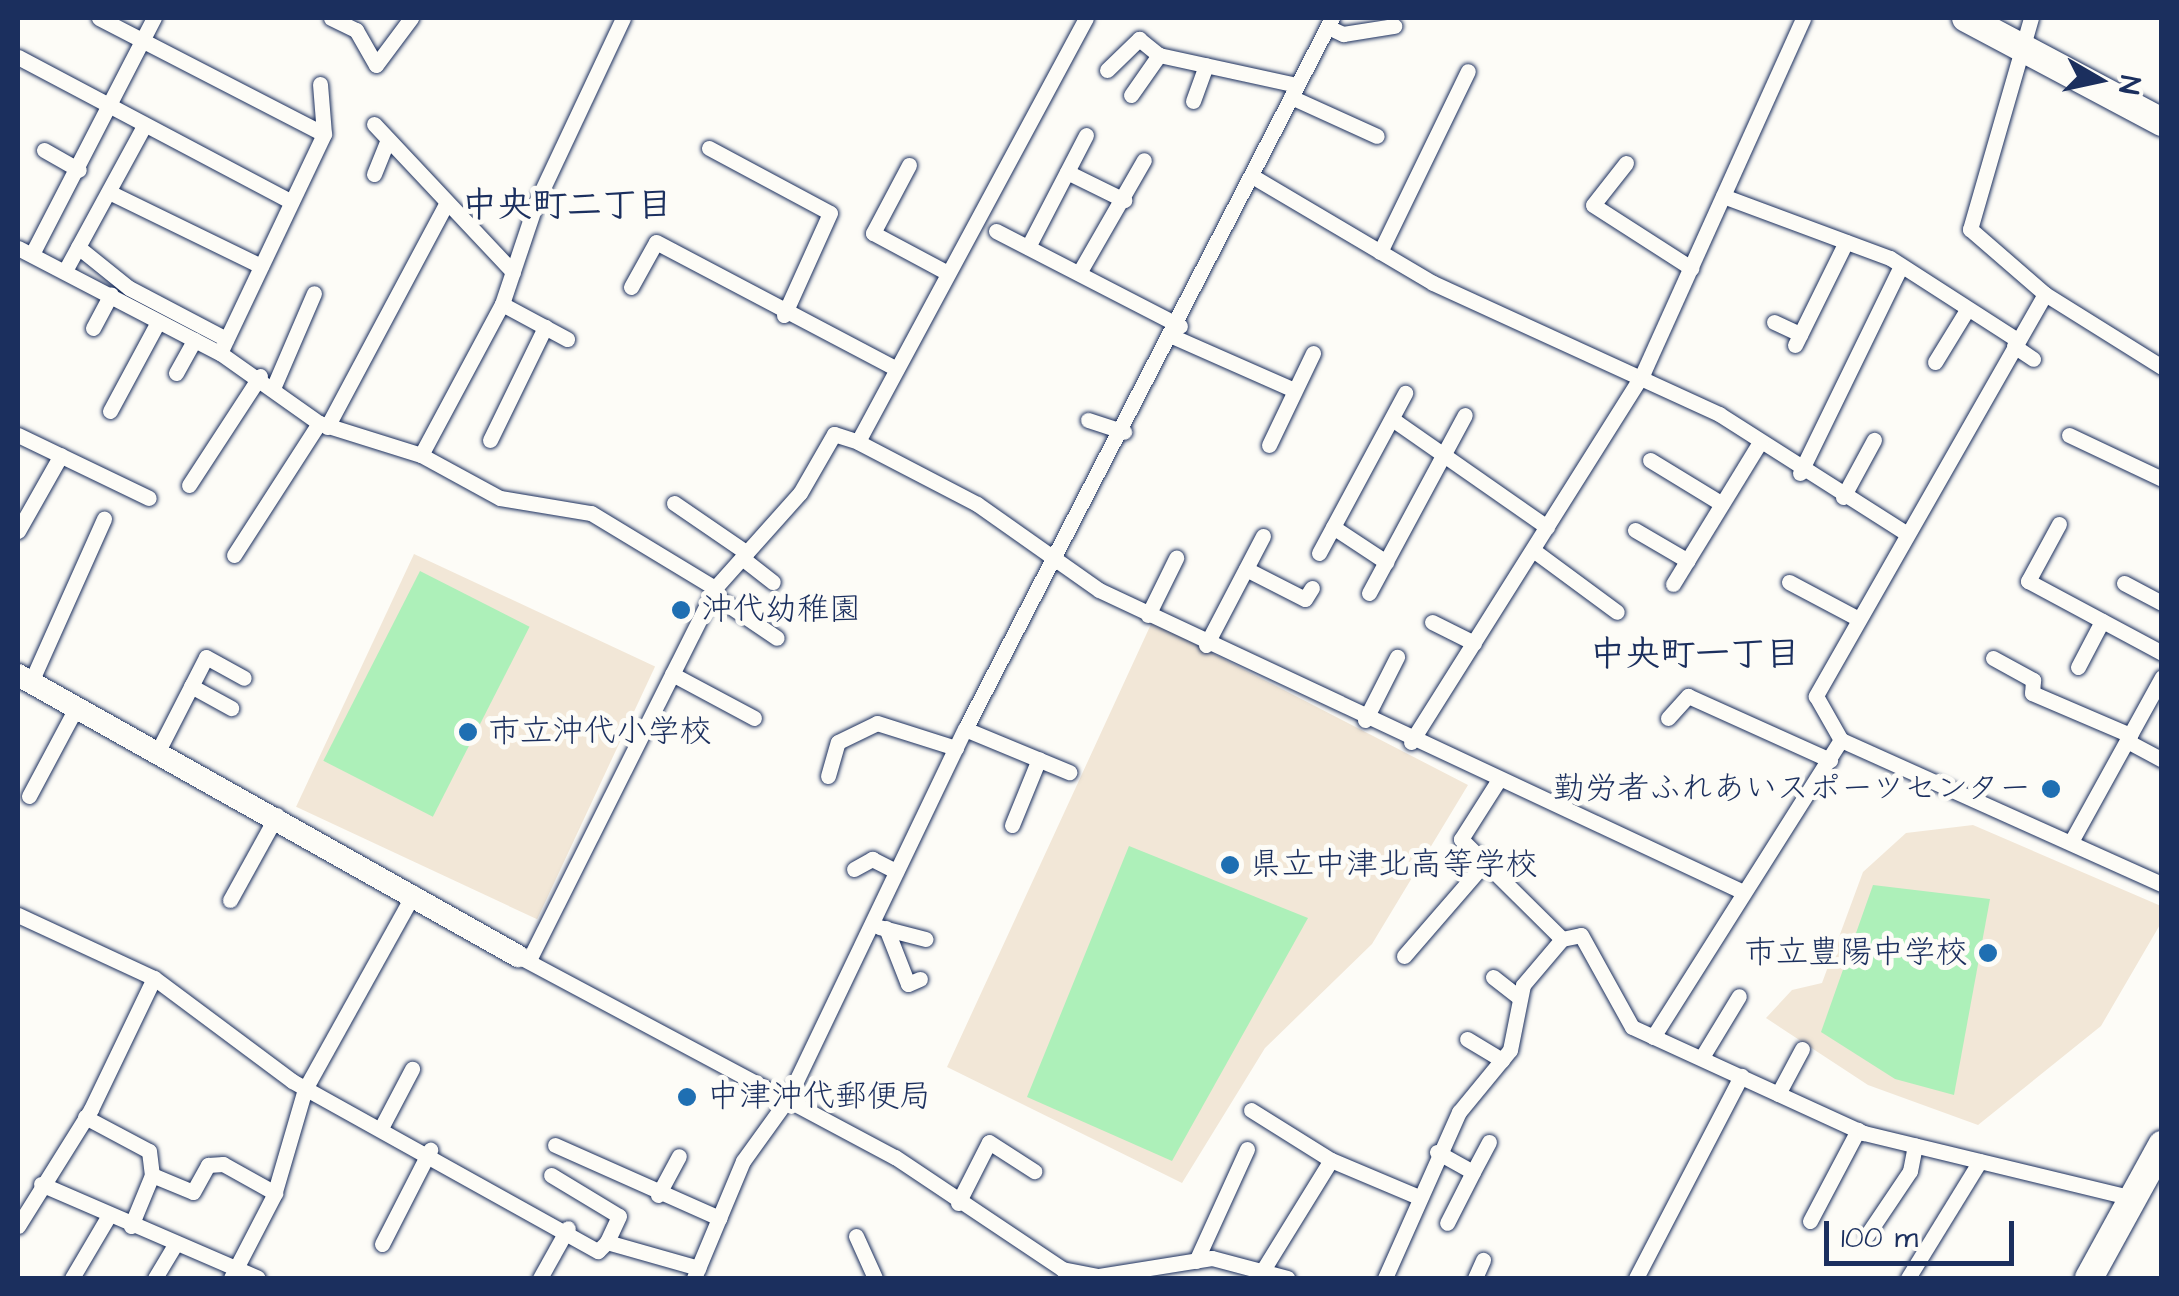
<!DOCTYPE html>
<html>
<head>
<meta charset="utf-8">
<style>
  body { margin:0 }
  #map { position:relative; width:2179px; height:1296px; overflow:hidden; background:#fdfcf7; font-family:"Architects Daughter","Klee One",sans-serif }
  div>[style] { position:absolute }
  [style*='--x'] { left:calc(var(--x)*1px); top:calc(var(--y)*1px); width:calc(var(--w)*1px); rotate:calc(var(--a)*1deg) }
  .built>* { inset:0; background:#f2e7d7; transform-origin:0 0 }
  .green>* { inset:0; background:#adf0b9; transform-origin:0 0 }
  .roads { filter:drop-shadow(0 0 2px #1b2f5e) drop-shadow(0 0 2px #1b2f5e) }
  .street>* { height:15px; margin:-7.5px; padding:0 7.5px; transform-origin:7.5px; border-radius:7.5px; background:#fdfcf7 }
  .secondary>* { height:22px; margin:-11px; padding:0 11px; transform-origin:11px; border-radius:11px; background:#fdfcf7 }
  .highway>* { height:28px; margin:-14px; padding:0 14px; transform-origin:14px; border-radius:14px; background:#fdfcf7 }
  .dots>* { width:28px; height:28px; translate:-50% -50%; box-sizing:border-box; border:5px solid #fdfcf7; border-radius:50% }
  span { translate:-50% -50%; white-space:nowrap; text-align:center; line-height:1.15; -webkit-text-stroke:10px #fdfcf7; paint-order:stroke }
  .poi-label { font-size:32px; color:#1b2f5e }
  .left { translate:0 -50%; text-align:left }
  .right { translate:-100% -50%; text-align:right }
  .neighbourhood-label { font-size:35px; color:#1b2f5e; font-weight:700 }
  .frame { position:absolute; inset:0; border:20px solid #1b2f5e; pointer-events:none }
  .north { position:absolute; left:2049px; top:30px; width:100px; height:100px; -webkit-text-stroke:8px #fdfcf7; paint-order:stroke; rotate:99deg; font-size:28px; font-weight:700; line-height:40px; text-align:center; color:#1b2f5e }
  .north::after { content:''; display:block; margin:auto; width:35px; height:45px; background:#1b2f5e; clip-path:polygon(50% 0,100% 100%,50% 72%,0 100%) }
  .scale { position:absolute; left:1824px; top:1221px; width:190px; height:45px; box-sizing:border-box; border:5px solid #1b2f5e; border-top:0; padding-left:12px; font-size:30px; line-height:35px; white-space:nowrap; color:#1b2f5e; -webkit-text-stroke:8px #fdfcf7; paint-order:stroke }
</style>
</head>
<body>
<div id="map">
  <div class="built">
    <div style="left:414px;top:554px;width:266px;height:279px;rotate:25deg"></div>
    <div style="clip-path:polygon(1152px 622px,1468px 785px,1372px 944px,1265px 1048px,1182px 1183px,947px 1067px)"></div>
    <div style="clip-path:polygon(1973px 825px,2161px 906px,2161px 923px,2101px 1026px,1978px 1125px,1868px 1085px,1766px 1018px,1792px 990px,1822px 983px,1863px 872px,1906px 833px)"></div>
  </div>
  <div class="green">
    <div style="left:420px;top:571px;width:123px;height:213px;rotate:27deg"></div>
    <div style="clip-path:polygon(1129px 846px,1308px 918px,1172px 1161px,1027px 1097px)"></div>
    <div style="clip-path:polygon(1873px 885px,1990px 899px,1954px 1095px,1895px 1079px,1821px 1032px)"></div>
  </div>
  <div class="roads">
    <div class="street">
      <div style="--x:99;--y:18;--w:253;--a:27.3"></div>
      <div style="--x:324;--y:134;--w:242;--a:115.4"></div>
      <div style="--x:331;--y:18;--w:28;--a:26"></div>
      <div style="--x:356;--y:30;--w:40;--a:60.3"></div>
      <div style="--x:376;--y:65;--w:59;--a:-53.3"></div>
      <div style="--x:1086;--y:18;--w:481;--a:118.3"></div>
      <div style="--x:858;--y:442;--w:134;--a:27.5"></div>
      <div style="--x:977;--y:504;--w:149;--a:35.2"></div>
      <div style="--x:1099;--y:590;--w:711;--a:25.12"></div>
      <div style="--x:2031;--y:18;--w:220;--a:106.1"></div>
      <div style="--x:1970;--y:229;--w:99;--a:40.9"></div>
      <div style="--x:2045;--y:294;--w:138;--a:32"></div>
      <div style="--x:1328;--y:27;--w:17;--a:25"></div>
      <div style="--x:1343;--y:34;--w:52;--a:-8.9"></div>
      <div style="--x:18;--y:57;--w:308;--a:27.9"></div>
      <div style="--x:1107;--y:70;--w:45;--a:-44.1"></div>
      <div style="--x:1139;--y:39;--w:26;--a:39"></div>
      <div style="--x:1159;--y:55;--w:141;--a:12.3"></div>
      <div style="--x:320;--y:84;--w:50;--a:85.4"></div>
      <div style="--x:1131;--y:95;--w:49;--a:-55"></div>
      <div style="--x:1291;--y:97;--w:94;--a:24.4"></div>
      <div style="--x:1193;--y:101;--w:38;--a:-70"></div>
      <div style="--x:374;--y:124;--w:203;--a:46.8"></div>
      <div style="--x:709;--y:148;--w:137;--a:28.2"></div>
      <div style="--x:830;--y:213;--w:112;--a:114.3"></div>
      <div style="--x:44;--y:150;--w:40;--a:29.7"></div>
      <div style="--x:1626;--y:163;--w:53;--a:128.2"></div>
      <div style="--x:1593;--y:205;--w:117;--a:32.7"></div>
      <div style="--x:909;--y:165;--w:77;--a:117.9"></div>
      <div style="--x:873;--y:233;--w:85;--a:28.1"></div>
      <div style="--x:1067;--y:172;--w:64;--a:26.2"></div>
      <div style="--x:374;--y:174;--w:35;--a:-68"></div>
      <div style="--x:1252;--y:176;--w:210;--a:30.6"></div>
      <div style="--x:1433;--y:283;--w:315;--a:24.6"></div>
      <div style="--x:1719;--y:414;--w:222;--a:32.5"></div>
      <div style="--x:109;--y:192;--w:169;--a:26"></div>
      <div style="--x:1723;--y:196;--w:178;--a:20.4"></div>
      <div style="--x:1890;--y:258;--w:151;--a:32.8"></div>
      <div style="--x:996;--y:231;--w:207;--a:27.3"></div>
      <div style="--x:78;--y:247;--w:65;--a:38.8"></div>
      <div style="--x:129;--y:288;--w:110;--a:27.7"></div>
      <div style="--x:1028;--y:247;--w:126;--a:-62.6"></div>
      <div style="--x:18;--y:248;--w:228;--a:27.5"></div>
      <div style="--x:220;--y:353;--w:121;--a:35.3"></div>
      <div style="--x:319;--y:423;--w:107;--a:17.4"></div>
      <div style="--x:421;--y:455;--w:90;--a:28.6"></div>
      <div style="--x:500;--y:498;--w:92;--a:9.4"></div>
      <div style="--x:591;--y:513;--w:145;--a:31.2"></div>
      <div style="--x:1380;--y:252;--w:201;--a:-64.1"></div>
      <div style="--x:32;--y:254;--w:266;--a:-62.7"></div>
      <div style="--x:66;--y:269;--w:163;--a:-61.4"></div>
      <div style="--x:1079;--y:273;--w:130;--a:-60.1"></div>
      <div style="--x:631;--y:287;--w:51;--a:-60.9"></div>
      <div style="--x:656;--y:242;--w:272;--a:27.8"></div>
      <div style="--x:2045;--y:294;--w:463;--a:119.7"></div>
      <div style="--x:1816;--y:696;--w:51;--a:60.4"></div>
      <div style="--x:1841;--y:740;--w:352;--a:24.2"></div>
      <div style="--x:502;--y:304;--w:74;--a:28.3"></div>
      <div style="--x:1774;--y:322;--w:29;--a:25"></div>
      <div style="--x:93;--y:328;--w:38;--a:-62"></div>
      <div style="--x:1174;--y:337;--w:131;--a:23.8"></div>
      <div style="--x:1795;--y:345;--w:115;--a:-63.7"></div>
      <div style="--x:2014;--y:346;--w:23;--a:34"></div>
      <div style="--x:1935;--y:362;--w:57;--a:-58.5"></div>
      <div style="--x:176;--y:373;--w:38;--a:-61"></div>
      <div style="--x:274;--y:386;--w:101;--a:-66.7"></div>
      <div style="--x:110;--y:411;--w:101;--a:-61.7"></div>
      <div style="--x:1392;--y:419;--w:189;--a:34.9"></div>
      <div style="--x:1088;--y:420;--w:38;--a:18"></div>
      <div style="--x:327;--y:427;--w:251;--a:-61.9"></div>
      <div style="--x:18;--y:435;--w:145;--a:25.7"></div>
      <div style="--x:2069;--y:435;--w:103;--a:25.3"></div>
      <div style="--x:490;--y:440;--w:126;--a:-64"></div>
      <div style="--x:1269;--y:445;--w:102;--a:-64.4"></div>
      <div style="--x:421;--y:455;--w:171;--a:-61.8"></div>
      <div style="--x:502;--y:304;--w:107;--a:-71.4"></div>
      <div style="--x:536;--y:203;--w:204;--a:-64.8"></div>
      <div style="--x:1650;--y:460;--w:84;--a:31.4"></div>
      <div style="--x:1800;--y:473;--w:230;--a:-64"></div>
      <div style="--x:189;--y:485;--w:130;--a:-56.9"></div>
      <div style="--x:1843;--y:497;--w:65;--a:-61.5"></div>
      <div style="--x:674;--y:503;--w:88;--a:34.4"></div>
      <div style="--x:2059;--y:524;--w:65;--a:118.5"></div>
      <div style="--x:2028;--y:581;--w:152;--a:28.2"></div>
      <div style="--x:1333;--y:527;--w:64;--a:33.4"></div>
      <div style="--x:1635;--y:530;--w:61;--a:30.3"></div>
      <div style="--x:18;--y:531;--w:87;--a:-60.5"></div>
      <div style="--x:1533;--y:550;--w:104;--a:36.4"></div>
      <div style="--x:1319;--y:553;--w:182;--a:-61.7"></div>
      <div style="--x:234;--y:555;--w:157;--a:-57.2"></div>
      <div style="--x:742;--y:558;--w:39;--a:38"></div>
      <div style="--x:1246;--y:569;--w:66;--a:27"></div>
      <div style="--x:1305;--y:599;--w:13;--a:-58"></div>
      <div style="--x:1789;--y:582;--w:77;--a:27.9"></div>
      <div style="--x:2124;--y:583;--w:43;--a:27.8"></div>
      <div style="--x:1673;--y:584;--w:167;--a:-58.5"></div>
      <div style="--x:1369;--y:593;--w:202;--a:-61.7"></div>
      <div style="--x:712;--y:594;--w:78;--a:34.1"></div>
      <div style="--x:1148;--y:615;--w:64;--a:-63.8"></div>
      <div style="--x:1432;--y:622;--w:47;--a:26.6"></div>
      <div style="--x:1206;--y:645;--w:123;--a:-62.4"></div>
      <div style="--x:1993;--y:658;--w:46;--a:28.8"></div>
      <div style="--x:2033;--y:680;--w:13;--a:94"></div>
      <div style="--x:2032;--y:693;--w:107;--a:23.2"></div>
      <div style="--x:2078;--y:667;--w:52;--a:-62.4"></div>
      <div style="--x:672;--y:674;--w:93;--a:28.2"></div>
      <div style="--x:31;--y:682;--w:179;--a:-65.9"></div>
      <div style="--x:191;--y:686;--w:46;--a:28.8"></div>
      <div style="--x:1668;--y:718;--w:30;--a:-48"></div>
      <div style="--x:1688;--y:696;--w:156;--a:24.3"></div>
      <div style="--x:1365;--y:720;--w:71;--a:-63.1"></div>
      <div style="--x:965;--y:729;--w:113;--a:22.5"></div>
      <div style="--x:2127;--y:741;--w:40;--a:28"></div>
      <div style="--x:1411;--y:742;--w:436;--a:-57.8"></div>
      <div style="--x:1643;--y:373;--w:389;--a:-65.7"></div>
      <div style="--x:159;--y:749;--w:103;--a:-62.9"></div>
      <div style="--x:206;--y:657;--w:43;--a:28.9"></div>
      <div style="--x:828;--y:776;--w:35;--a:-74"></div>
      <div style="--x:838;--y:742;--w:43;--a:-26"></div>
      <div style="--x:877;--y:723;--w:83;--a:17.6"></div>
      <div style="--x:1498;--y:781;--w:69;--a:122.5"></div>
      <div style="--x:1461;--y:839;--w:142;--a:44.7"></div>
      <div style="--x:29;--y:796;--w:102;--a:-61.9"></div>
      <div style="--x:1012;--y:825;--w:71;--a:-67.8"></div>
      <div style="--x:2072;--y:840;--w:186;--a:-61.1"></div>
      <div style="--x:854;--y:869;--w:21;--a:-29"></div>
      <div style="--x:872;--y:859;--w:27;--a:27"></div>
      <div style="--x:230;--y:900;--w:97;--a:-61.1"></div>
      <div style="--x:18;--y:915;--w:150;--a:24.9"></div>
      <div style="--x:154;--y:978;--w:172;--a:36.7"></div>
      <div style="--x:292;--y:1081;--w:350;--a:29.1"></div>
      <div style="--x:598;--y:1251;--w:13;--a:-45"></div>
      <div style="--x:607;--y:1242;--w:95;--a:15.9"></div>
      <div style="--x:879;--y:927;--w:48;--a:14.6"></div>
      <div style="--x:886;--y:928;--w:60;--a:68.6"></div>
      <div style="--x:908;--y:984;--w:13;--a:-23"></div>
      <div style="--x:518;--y:956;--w:427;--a:28.1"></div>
      <div style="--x:895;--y:1157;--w:201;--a:33.8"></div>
      <div style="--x:1062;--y:1269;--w:38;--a:11"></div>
      <div style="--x:1099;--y:1276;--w:114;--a:-9.1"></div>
      <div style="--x:1212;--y:1258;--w:78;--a:14.9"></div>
      <div style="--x:1404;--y:956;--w:118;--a:-49.1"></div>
      <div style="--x:529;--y:960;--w:416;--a:-63.4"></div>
      <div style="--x:715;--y:588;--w:127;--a:-48.2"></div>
      <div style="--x:800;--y:493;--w:68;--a:-60"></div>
      <div style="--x:834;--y:434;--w:25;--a:18"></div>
      <div style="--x:1493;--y:977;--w:33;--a:38"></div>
      <div style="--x:1653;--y:1037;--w:352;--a:-57.7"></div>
      <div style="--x:1467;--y:1039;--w:41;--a:31"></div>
      <div style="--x:1702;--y:1057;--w:71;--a:-58.8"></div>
      <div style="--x:1778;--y:1094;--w:51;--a:-61.9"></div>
      <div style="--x:1251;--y:1110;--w:94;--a:32"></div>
      <div style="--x:1331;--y:1160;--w:90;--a:22.9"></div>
      <div style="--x:85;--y:1117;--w:72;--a:28"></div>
      <div style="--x:149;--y:1151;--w:24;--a:83"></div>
      <div style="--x:152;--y:1175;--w:44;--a:22.5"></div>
      <div style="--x:193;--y:1192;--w:31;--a:-61"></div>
      <div style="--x:208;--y:1165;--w:15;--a:-4"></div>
      <div style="--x:223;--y:1164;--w:60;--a:29.1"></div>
      <div style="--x:381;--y:1128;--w:67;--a:-62.3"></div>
      <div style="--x:555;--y:1145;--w:180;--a:24"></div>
      <div style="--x:1437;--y:1152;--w:41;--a:29.1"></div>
      <div style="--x:1473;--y:1172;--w:57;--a:117"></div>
      <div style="--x:1473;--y:1172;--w:34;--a:-62"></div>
      <div style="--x:551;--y:1175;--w:79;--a:31.1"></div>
      <div style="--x:619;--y:1216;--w:29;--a:115"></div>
      <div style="--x:41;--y:1184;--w:236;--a:23.4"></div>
      <div style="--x:658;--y:1195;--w:44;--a:-61.7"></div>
      <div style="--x:958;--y:1203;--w:68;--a:-63.1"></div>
      <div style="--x:989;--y:1142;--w:54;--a:32.8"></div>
      <div style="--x:1810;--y:1221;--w:103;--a:-62.2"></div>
      <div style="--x:18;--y:1226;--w:138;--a:-58"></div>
      <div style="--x:91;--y:1109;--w:145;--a:-64.3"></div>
      <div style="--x:131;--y:1226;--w:55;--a:-67.6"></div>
      <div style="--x:1867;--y:1235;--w:77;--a:-56.1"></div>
      <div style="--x:1910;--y:1171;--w:26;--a:-79"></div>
      <div style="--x:856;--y:1236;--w:46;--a:65.7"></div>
      <div style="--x:382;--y:1244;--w:106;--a:-62.9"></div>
      <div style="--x:1196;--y:1261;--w:123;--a:-65.5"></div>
      <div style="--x:1263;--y:1270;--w:129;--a:-58.3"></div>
      <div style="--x:72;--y:1278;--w:71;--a:-59.5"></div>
      <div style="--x:155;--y:1278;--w:41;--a:-59"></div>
      <div style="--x:231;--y:1278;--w:93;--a:-62.6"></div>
      <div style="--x:274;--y:1195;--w:110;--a:-73.7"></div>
      <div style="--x:305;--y:1089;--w:224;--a:-60.9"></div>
      <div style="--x:540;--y:1278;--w:57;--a:-60.8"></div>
      <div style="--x:694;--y:1278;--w:127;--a:-67.3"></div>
      <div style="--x:743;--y:1161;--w:75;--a:-54.2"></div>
      <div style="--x:787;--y:1100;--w:411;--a:-64.4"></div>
      <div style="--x:965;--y:729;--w:800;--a:-62.7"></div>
      <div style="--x:1385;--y:1278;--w:182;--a:-66"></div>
      <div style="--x:1459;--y:1112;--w:80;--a:-50.6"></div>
      <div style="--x:1510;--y:1050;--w:66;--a:-78.7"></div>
      <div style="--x:1523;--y:985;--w:60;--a:-49.7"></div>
      <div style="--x:1562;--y:939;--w:19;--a:-12"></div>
      <div style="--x:1581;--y:935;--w:105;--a:61"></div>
      <div style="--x:1632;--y:1027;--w:255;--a:24.6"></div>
      <div style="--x:1864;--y:1133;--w:277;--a:13.6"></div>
      <div style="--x:1475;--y:1278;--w:20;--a:-66"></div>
      <div style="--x:1636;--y:1278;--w:228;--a:-62.5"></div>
      <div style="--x:1908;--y:1278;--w:137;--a:-58.4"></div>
    </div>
    <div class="secondary">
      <div style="--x:18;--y:675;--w:574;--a:29.34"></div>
    </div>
    <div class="highway">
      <div style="--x:1966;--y:18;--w:222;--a:28"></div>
      <div style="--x:2089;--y:1278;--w:152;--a:-61.2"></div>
    </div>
  </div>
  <div class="dots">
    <div style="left:681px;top:610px;background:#1f6fb2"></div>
    <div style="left:468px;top:732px;background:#1f6fb2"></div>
    <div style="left:2051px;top:789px;background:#1f6fb2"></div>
    <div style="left:1230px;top:865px;background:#1f6fb2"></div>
    <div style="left:1988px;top:953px;background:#1f6fb2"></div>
    <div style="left:687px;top:1097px;background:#1f6fb2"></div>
  </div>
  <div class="poi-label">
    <span class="left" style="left:701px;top:610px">沖代幼稚園</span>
    <span class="left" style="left:488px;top:732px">市立沖代小学校</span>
    <span class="right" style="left:2031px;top:789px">勤労者ふれあいスポーツセンター</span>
    <span class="left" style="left:1250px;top:865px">県立中津北高等学校</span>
    <span class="right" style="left:1968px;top:953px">市立豊陽中学校</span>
    <span class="left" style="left:707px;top:1097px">中津沖代郵便局</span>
  </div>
  <div class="neighbourhood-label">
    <span style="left:567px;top:206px">中央町二丁目</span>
    <span style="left:1695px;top:655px">中央町一丁目</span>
  </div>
  <div class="frame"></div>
  <div class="north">N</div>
  <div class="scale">100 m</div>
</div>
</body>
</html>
